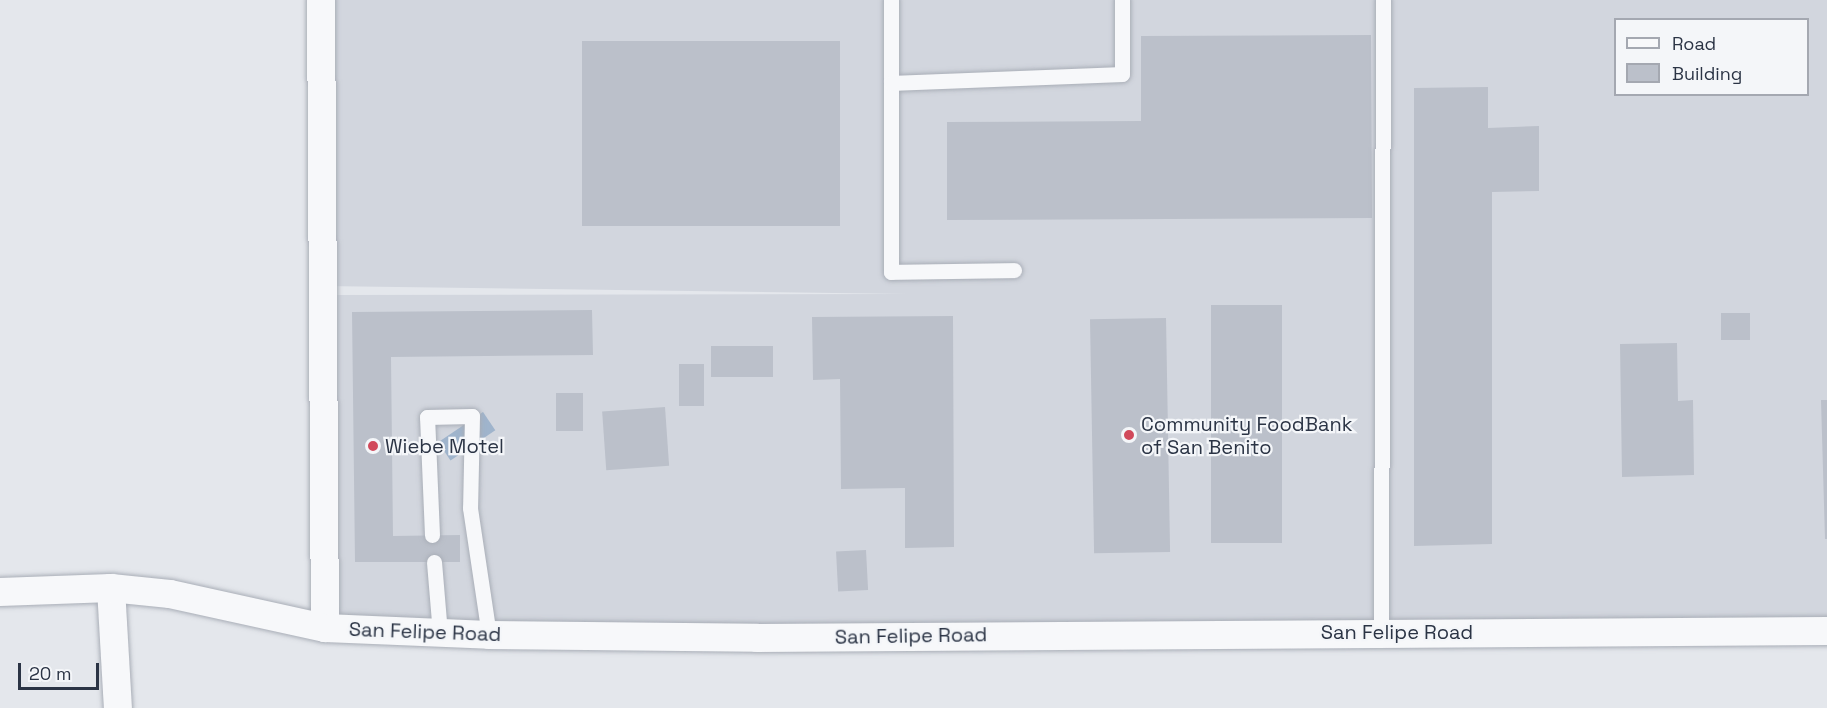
<!DOCTYPE html>
<html>
<head>
<meta charset="utf-8">
<style>
  body { margin:0 }
  #map { position:relative; width:1827px; height:708px; overflow:hidden; background:#e4e7ec; font-family:"Space Grotesk",sans-serif }
  div>[style] { position:absolute }
  [style*='--x'] { left:calc(var(--x)*1px); top:calc(var(--y)*1px); width:calc(var(--w)*1px); rotate:calc(var(--a)*1deg) }
  .built>* { inset:0; background:#d2d6de }
  .water>* { inset:0; background:#9fb4cc; transform-origin:0 0 }
  .building>* { inset:0; background:#bbc0ca; transform-origin:0 0 }
  .roads { filter:drop-shadow(0 0 2px #a9aeb7) drop-shadow(0 0 2px #a9aeb7) }
  .service>* { height:15px; margin:-7.5px; padding:0 7.5px; transform-origin:7.5px; border-radius:7.5px; background:#f7f8fa }
  .minor>* { height:28px; margin:-14px; padding:0 14px; transform-origin:14px; border-radius:14px; background:#f7f8fa }
  .dots>* { width:16px; height:16px; translate:-50% -50%; box-sizing:border-box; border:3px solid #f4f6f9; border-radius:50% }
  span { translate:-50% -50%; white-space:nowrap; text-align:center; line-height:1.15; -webkit-text-stroke:4.5px #f4f6f9; paint-order:stroke }
  .poi-label { font-size:20px; color:#2b3445 }
  .left { translate:0 -50%; text-align:left }
  .street-label { font-size:20px; color:#2b3445 }
  .legend { position:absolute; left:1614px; top:18px; width:195px; height:78px; box-sizing:border-box; background:#f4f6f9; border:2px solid #a4a8b1; margin:0; padding:8px 10px; list-style:none; font-size:18px; color:#2b3445 }
  .legend li { display:flex; align-items:center; gap:12px; height:30px }
  .legend b { width:30px; border:2px solid #a4a8b1 }
  .scale { position:absolute; left:18px; top:663px; width:81px; height:27px; box-sizing:border-box; border:3px solid #2b3445; border-top:0; padding-left:8px; font-size:18px; line-height:21px; white-space:nowrap; color:#2b3445; -webkit-text-stroke:4px #f4f6f9; paint-order:stroke }
</style>
</head>
<body>
<div id="map">
  <div class="built">
    <div style="clip-path:polygon(evenodd,321px 0,1827px 0,1827px 631px,338px 637px,331px 295px,907px 294px,323px 286px,321px 0,1616px 20px,1808px 20px,1808px 94px,1616px 94px,1616px 20px)"></div>
  </div>
  <div class="water">
    <div style="left:483px;top:412px;width:22px;height:54px;rotate:56deg"></div>
  </div>
  <div class="building">
    <div style="clip-path:polygon(1371px 35px,1372px 218px,947px 220px,947px 122px,1141px 121px,1141px 36px)"></div>
    <div style="left:840px;top:41px;width:185px;height:258px;rotate:90deg"></div>
    <div style="clip-path:polygon(1488px 87px,1488px 128px,1539px 126px,1539px 191px,1492px 192px,1492px 544px,1414px 546px,1414px 88px)"></div>
    <div style="left:1211px;top:305px;width:71px;height:238px"></div>
    <div style="clip-path:polygon(592px 310px,593px 355px,391px 357px,393px 536px,460px 535px,460px 562px,355px 562px,352px 312px)"></div>
    <div style="left:1721px;top:313px;width:29px;height:27px"></div>
    <div style="clip-path:polygon(953px 316px,954px 547px,905px 548px,905px 488px,841px 489px,840px 379px,813px 380px,812px 317px)"></div>
    <div style="left:1166px;top:318px;width:234px;height:76px;rotate:89deg"></div>
    <div style="clip-path:polygon(1677px 343px,1678px 401px,1693px 400px,1694px 475px,1622px 477px,1620px 344px)"></div>
    <div style="left:773px;top:346px;width:31px;height:62px;rotate:90deg"></div>
    <div style="left:679px;top:364px;width:25px;height:42px"></div>
    <div style="left:556px;top:393px;width:27px;height:38px"></div>
    <div style="clip-path:polygon(1821px 400px,1827px 400px,1827px 539px,1825px 539px)"></div>
    <div style="left:665px;top:407px;width:59px;height:63px;rotate:86deg"></div>
    <div style="left:866px;top:550px;width:40px;height:30px;rotate:87deg"></div>
  </div>
  <div class="roads">
    <div class="service">
      <div style="--x:891;--y:0;--w:83;--a:90"></div>
      <div style="--x:1014;--y:270;--w:123;--a:179.1"></div>
      <div style="--x:891;--y:272;--w:189;--a:-90"></div>
      <div style="--x:891;--y:83;--w:231;--a:-2.2"></div>
      <div style="--x:1122;--y:74;--w:74;--a:-90"></div>
      <div style="--x:432;--y:535;--w:118;--a:-92.4"></div>
      <div style="--x:427;--y:417;--w:45;--a:-1.3"></div>
      <div style="--x:472;--y:416;--w:92;--a:91.2"></div>
      <div style="--x:470;--y:508;--w:128;--a:81.5"></div>
      <div style="--x:434;--y:562;--w:72;--a:85.2"></div>
      <div style="--x:1381;--y:632;--w:632;--a:-89.82"></div>
    </div>
    <div class="minor">
      <div style="--x:321;--y:0;--w:628;--a:89.64"></div>
      <div style="--x:111;--y:588;--w:120;--a:86.7"></div>
      <div style="--x:0;--y:592;--w:111;--a:-2.1"></div>
      <div style="--x:111;--y:588;--w:59;--a:5.8"></div>
      <div style="--x:170;--y:594;--w:159;--a:12.4"></div>
      <div style="--x:325;--y:628;--w:164;--a:2.4"></div>
      <div style="--x:489;--y:635;--w:268;--a:0.6"></div>
      <div style="--x:757;--y:638;--w:1070;--a:-0.37"></div>
    </div>
  </div>
  <div class="dots">
    <div style="left:1129px;top:435px;background:#d1495b"></div>
    <div style="left:373px;top:446px;background:#d1495b"></div>
  </div>
  <div class="poi-label">
    <span class="left" style="left:1141px;top:436px">Community FoodBank<br>of San Benito</span>
    <span class="left" style="left:385px;top:446px">Wiebe Motel</span>
  </div>
  <div class="street-label">
    <span style="left:425px;top:632px;rotate:2deg">San Felipe Road</span>
    <span style="left:1397px;top:632px">San Felipe Road</span>
    <span style="left:911px;top:636px;rotate:-1deg">San Felipe Road</span>
  </div>
  <ul class="legend">
  <li><b style="height:8px;background:#f7f8fa"></b>Road</li>
  <li><b style="height:16px;background:#bbc0ca"></b>Building</li>
  </ul>
  <div class="scale">20 m</div>
</div>
</body>
</html>
